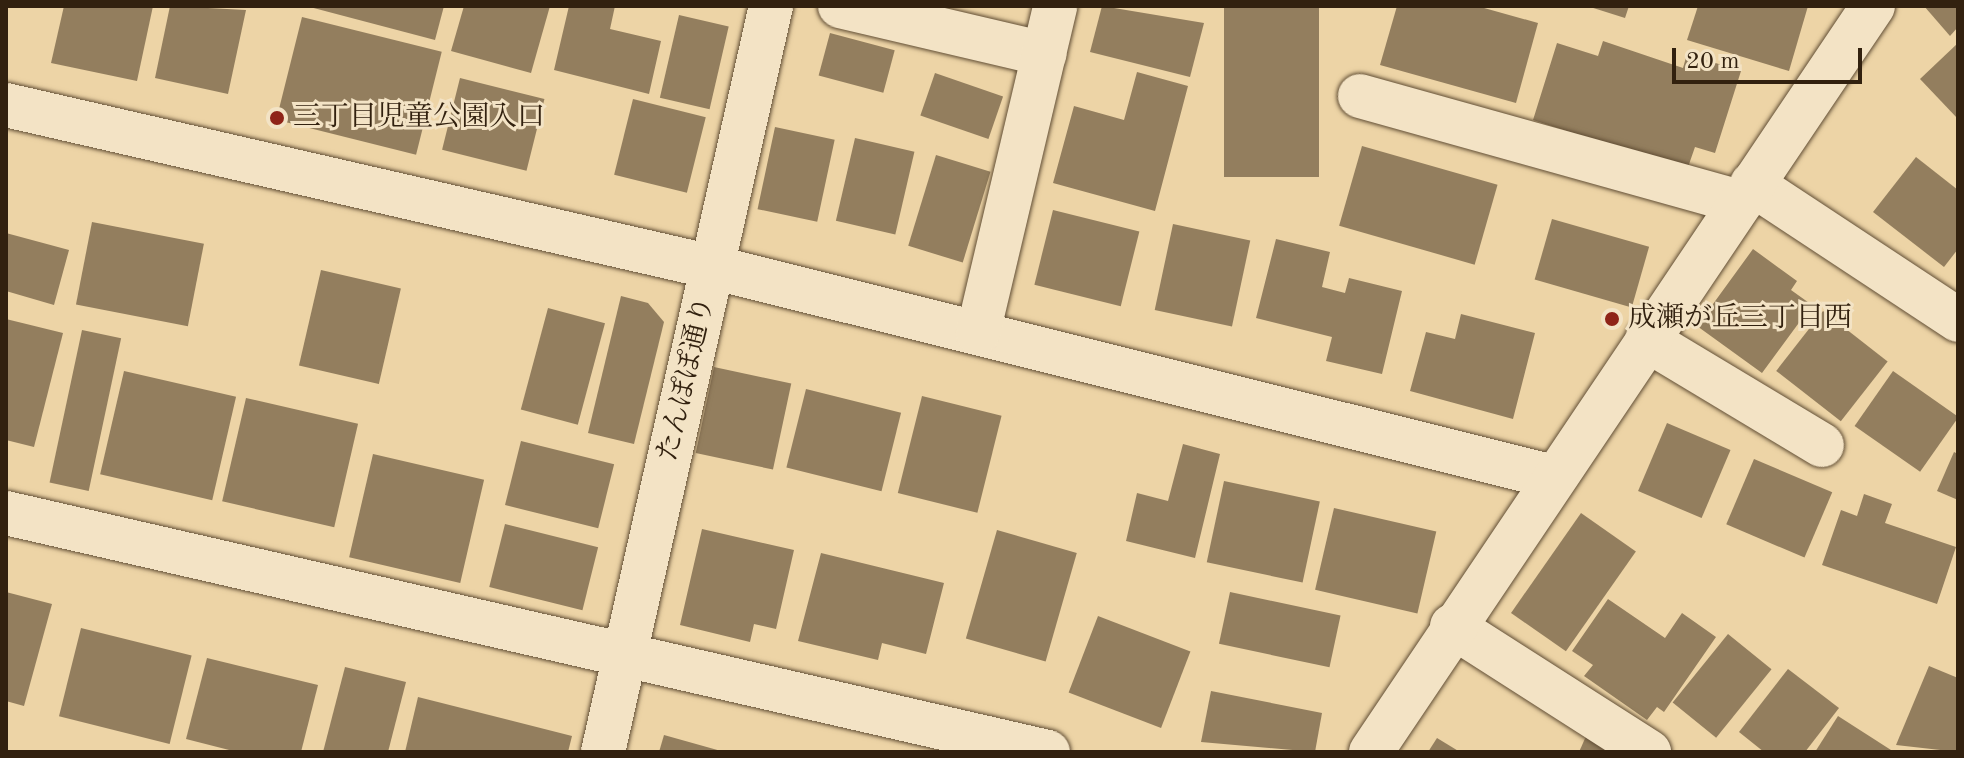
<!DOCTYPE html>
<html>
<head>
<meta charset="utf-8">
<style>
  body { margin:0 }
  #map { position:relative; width:1964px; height:758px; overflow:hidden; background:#edd4a6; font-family:"Old Standard TT","Noto Serif JP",serif }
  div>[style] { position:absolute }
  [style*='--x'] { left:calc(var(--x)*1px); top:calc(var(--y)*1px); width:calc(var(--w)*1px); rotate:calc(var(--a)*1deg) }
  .building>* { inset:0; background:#937e5e; transform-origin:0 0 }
  .roads { filter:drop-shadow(0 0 2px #614e35) drop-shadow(0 0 2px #614e35) }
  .minor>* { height:44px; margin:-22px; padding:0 22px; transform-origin:22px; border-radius:22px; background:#f3e3c5 }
  .dots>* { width:22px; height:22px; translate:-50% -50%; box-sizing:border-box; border:4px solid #f3e3c5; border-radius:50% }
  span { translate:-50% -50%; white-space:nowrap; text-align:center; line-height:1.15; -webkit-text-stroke:6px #f3e3c5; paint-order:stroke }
  .poi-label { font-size:28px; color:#32210f }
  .left { translate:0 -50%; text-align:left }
  .street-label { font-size:28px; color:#32210f }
  .frame { position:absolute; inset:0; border:8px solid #32210f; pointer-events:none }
  .scale { position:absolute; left:1672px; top:48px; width:190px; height:36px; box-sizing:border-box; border:4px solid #32210f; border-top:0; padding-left:10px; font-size:24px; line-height:28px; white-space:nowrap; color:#32210f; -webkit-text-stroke:6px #f3e3c5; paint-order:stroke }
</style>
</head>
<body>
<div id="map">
  <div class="building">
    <div style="clip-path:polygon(64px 6px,153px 6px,137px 81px,51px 63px)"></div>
    <div style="clip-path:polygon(170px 6px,246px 10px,228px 94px,155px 78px)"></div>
    <div style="clip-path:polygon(306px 6px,444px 6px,435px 40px)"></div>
    <div style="clip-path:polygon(464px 6px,550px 6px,531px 73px,451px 51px)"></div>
    <div style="clip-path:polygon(569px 6px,615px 6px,610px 29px,661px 41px,649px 94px,554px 70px)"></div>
    <div style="clip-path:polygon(1102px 6px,1204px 23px,1190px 77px,1090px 52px)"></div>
    <div style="left:1224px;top:6px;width:95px;height:171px"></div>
    <div style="clip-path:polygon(1397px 6px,1477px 6px,1538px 23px,1516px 103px,1380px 65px)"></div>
    <div style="clip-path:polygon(1587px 6px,1629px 6px,1625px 18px)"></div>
    <div style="clip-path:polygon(1698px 6px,1808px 6px,1789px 71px,1687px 40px)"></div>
    <div style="clip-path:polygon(1924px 6px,1958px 6px,1958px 27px,1950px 36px)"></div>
    <div style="left:679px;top:15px;width:51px;height:85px;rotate:13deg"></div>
    <div style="left:302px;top:17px;width:144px;height:106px;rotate:14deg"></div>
    <div style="left:830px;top:33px;width:67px;height:44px;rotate:15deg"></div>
    <div style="clip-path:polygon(1603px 41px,1683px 68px,1687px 54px,1741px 71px,1715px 153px,1695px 147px,1687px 170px,1533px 120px,1557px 43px,1598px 56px)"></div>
    <div style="clip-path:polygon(1958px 43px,1958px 119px,1920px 79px)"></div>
    <div style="clip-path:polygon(1137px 72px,1188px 86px,1155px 211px,1053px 183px,1074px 106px,1124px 120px)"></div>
    <div style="left:935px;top:73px;width:72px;height:45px;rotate:19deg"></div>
    <div style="left:460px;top:78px;width:87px;height:74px;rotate:14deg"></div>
    <div style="left:633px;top:99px;width:75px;height:78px;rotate:14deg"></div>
    <div style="left:775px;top:127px;width:61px;height:84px;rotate:12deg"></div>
    <div style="left:855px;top:138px;width:61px;height:85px;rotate:13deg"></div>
    <div style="left:1362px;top:146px;width:141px;height:83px;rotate:16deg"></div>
    <div style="left:936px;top:155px;width:57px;height:95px;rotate:17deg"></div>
    <div style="clip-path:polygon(1916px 157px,1958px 190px,1958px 249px,1944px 267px,1873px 212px)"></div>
    <div style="left:1053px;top:210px;width:89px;height:77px;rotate:14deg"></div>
    <div style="left:1552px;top:219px;width:101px;height:63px;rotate:16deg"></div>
    <div style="left:92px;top:222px;width:114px;height:84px;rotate:11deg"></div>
    <div style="left:1173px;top:224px;width:79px;height:88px;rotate:12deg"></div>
    <div style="clip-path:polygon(6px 233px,69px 250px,54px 305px,6px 291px)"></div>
    <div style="clip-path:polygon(1276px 239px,1330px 252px,1322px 287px,1345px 293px,1349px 278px,1402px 291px,1382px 374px,1326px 361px,1332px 337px,1256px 318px)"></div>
    <div style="clip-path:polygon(1753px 249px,1797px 281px,1791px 290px,1812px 305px,1762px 373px,1697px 326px)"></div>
    <div style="left:321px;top:270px;width:82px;height:98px;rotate:13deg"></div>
    <div style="clip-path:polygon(621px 296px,648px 303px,664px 322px,634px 444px,588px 433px)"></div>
    <div style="left:548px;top:308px;width:59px;height:105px;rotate:15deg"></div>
    <div style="left:1823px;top:311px;width:82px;height:76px;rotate:38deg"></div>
    <div style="clip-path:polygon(1461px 314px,1535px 333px,1513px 419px,1410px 391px,1426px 332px,1455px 339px)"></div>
    <div style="clip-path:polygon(6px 319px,63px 333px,34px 447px,6px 440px)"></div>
    <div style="left:82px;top:330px;width:40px;height:156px;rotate:12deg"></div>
    <div style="left:714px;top:367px;width:79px;height:88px;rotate:12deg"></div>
    <div style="left:124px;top:371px;width:115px;height:106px;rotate:13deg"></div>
    <div style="left:1893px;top:371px;width:80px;height:67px;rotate:35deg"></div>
    <div style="left:806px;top:389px;width:98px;height:81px;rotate:14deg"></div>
    <div style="left:922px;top:396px;width:82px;height:100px;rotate:14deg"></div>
    <div style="left:246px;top:398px;width:115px;height:106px;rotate:13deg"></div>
    <div style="left:1667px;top:423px;width:69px;height:74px;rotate:23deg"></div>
    <div style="left:521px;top:441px;width:96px;height:66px;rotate:14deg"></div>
    <div style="clip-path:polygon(1183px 444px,1220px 454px,1195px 558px,1126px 541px,1137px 493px,1168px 501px)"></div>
    <div style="clip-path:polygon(1954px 452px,1958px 454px,1958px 500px,1937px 491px)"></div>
    <div style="left:373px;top:454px;width:114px;height:106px;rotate:13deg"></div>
    <div style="left:1754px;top:459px;width:85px;height:71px;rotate:23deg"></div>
    <div style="left:1224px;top:481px;width:98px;height:83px;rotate:12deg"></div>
    <div style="clip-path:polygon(1864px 494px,1892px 504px,1885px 523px,1956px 547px,1937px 604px,1822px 565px,1841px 510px,1857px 516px)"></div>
    <div style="left:1334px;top:508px;width:105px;height:84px;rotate:13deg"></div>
    <div style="left:1581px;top:513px;width:67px;height:122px;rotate:35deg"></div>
    <div style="left:505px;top:524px;width:96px;height:65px;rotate:14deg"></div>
    <div style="clip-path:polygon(702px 529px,794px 550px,776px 629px,754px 624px,750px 642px,680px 625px)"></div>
    <div style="left:997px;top:530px;width:83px;height:113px;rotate:16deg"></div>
    <div style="clip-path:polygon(821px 553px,944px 583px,926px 654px,882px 643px,878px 660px,798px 641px)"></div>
    <div style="clip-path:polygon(6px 592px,52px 604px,24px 706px,6px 701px)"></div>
    <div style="left:1230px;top:592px;width:113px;height:53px;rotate:12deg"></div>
    <div style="clip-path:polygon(1608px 599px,1665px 638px,1682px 613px,1716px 637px,1664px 712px,1657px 707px,1647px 720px,1584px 676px,1593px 665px,1572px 651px)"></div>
    <div style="left:1098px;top:616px;width:99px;height:82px;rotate:21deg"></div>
    <div style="left:81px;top:628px;width:114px;height:91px;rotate:14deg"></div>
    <div style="left:1728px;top:634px;width:56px;height:88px;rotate:39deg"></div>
    <div style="clip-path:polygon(207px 658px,318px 685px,301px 752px,237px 752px,186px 739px)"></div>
    <div style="clip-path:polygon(1929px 666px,1958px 678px,1958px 752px,1896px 745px)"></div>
    <div style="clip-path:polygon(345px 667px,406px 682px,388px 752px,323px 752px)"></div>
    <div style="clip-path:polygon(1788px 669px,1839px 708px,1805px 752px,1764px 752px,1739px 732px)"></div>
    <div style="clip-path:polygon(1211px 691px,1322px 713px,1315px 752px,1201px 742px)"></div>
    <div style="clip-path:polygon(418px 697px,572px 736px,568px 752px,405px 752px)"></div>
    <div style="clip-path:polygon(1838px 716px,1891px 750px,1890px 752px,1815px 752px)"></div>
    <div style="clip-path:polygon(1587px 734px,1627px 752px,1579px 752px)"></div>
    <div style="clip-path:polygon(664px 735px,721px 751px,721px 752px,659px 752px)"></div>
    <div style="clip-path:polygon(1437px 738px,1460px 752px,1428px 752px)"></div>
  </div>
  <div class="roads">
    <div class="minor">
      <div style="--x:840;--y:6;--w:210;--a:13.2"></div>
      <div style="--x:1360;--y:96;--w:395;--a:15.6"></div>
      <div style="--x:6;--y:105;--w:724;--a:12.92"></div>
      <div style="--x:712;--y:267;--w:867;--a:14.02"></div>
      <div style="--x:1752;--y:184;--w:247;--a:33.4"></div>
      <div style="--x:978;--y:333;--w:336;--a:-76.7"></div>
      <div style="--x:1647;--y:340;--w:204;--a:31"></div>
      <div style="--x:6;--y:513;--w:1069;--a:12.92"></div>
      <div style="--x:1452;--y:626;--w:234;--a:32.6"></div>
      <div style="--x:603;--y:752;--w:765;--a:-77.31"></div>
      <div style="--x:1371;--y:752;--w:899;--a:-56.06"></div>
    </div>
  </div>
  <div class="dots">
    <div style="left:277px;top:118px;background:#8f2418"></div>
    <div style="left:1612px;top:319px;background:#8f2418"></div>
  </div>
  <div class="poi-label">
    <span class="left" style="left:293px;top:118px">三丁目児童公園入口</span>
    <span class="left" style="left:1628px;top:319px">成瀬が丘三丁目西</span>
  </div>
  <div class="street-label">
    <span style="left:687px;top:379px;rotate:-77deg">たんぽぽ通り</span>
  </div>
  <div class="frame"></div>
  <div class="scale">20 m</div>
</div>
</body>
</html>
